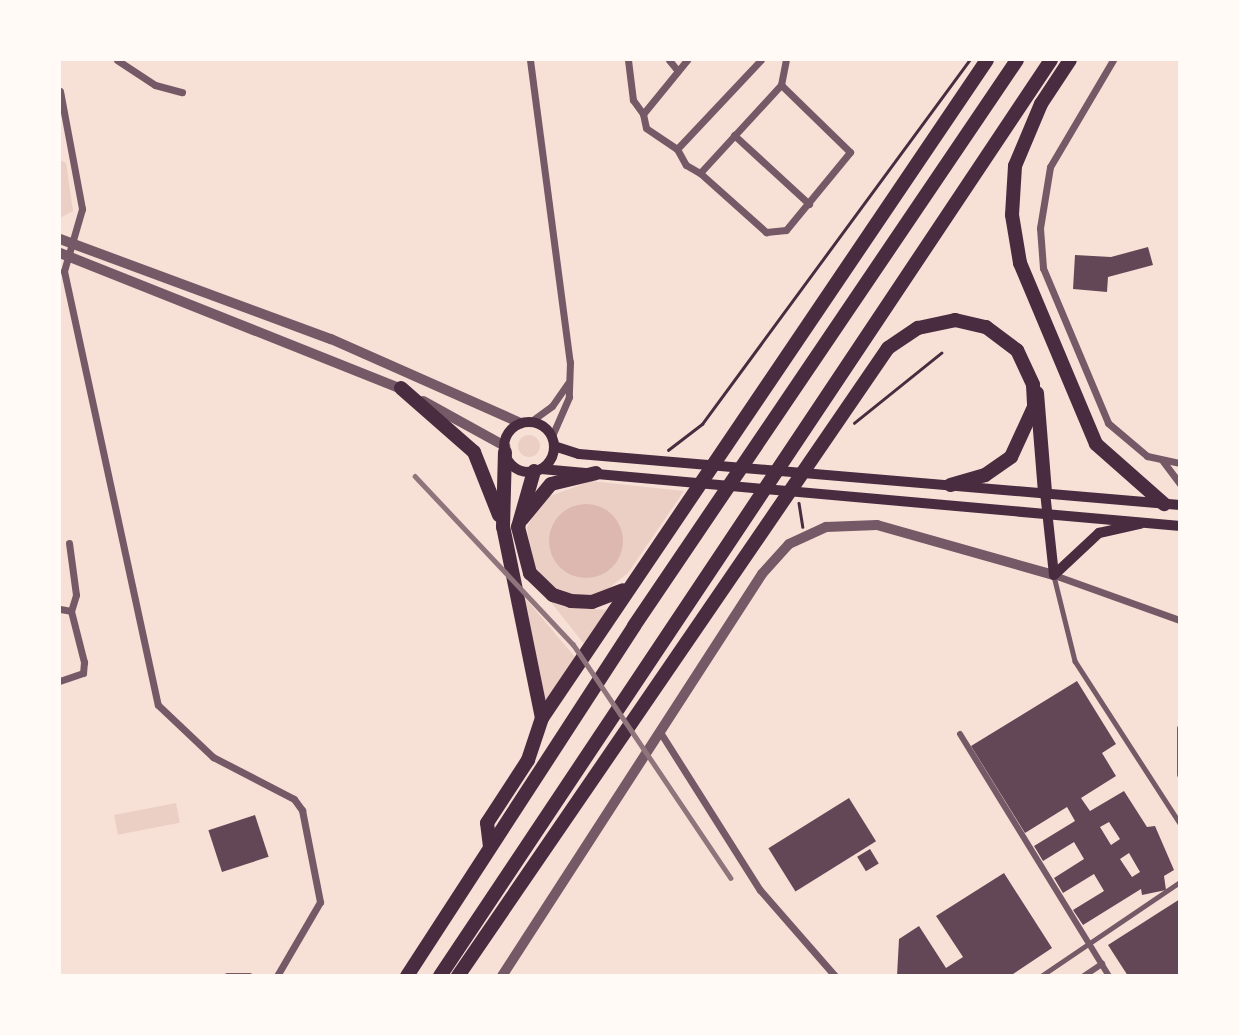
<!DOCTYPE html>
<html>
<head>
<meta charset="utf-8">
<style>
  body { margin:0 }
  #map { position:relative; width:1239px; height:1035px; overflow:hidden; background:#f7e1d7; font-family:"Asap Condensed",sans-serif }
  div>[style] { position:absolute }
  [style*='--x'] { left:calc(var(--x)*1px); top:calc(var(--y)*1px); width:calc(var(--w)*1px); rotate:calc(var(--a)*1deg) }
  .green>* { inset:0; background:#ebcfc5; transform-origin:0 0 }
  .round { border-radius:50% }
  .water>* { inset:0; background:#dcb8b0 }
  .building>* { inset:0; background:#644757; transform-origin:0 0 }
  .path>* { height:2.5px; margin:-1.25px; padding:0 1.25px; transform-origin:1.25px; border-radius:1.25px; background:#4a2c40 }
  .service>* { height:4.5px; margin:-2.25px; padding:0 2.25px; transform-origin:2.25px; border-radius:2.25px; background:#755966 }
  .pedestrian>* { height:6px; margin:-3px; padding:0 3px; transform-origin:3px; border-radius:3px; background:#755966 }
  .minor>* { height:7px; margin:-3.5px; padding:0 3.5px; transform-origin:3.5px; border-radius:3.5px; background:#755966 }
  .tertiary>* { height:10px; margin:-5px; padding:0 5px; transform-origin:5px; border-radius:5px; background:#755966 }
  .secondary>* { height:10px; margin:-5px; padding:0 5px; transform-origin:5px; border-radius:5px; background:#4a2c40 }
  .secondary>.ring { margin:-5px; padding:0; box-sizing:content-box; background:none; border:10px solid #4a2c40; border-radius:50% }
  .motorway>* { height:14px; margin:-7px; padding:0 7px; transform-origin:7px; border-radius:7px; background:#4a2c40 }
  .rail>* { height:4.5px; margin:-2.25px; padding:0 2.25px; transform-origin:2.25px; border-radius:2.25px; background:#8f747c }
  span { translate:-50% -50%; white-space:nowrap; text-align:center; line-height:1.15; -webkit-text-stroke:5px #fffaf5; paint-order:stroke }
  .frame { position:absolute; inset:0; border:61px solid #fffaf5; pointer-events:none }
</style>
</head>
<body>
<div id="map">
  <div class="green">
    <div style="clip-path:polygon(60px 160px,66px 163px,73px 211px,60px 218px)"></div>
    <div class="round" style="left:518px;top:435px;width:22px;height:22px"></div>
    <div style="clip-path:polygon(591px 481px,684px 491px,628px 573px,600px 595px,581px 597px,560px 592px,543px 578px,532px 562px,527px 528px,542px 499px)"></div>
    <div style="clip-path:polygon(521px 593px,575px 657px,547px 700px,544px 697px)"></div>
    <div style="clip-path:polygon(550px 601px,565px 607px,607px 610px,584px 644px)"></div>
    <div style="left:176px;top:803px;width:20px;height:63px;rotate:79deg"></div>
  </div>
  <div class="water">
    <div class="round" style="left:549px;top:504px;width:74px;height:74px"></div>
  </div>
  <div class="building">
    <div style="clip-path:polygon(1148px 247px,1153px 265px,1108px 277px,1107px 292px,1073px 289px,1075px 255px,1111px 257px)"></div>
    <div style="clip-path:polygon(evenodd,1077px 681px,1116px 744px,1102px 753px,1116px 776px,1081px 798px,1090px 811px,1124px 791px,1147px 827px,1155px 826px,1174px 870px,1164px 876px,1166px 890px,1142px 895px,1141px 889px,1083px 925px,1073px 910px,1104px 891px,1094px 874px,1063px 893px,1054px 878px,1084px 859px,1074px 842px,1043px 861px,1034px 846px,1075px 821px,1067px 807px,1025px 833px,971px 746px,1077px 681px,1109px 822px,1120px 839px,1111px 845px,1100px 827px,1109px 822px,1077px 681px,1129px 853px,1140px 872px,1132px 877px,1120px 859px,1129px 853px)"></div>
    <div style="left:849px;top:798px;width:51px;height:95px;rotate:58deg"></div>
    <div style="left:255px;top:815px;width:44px;height:49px;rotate:72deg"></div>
    <div style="left:870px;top:849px;width:17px;height:15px;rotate:59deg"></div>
    <div style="clip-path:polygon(1004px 873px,1052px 948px,1010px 976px,897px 976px,899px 939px,919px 926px,946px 968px,963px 957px,936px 916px)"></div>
    <div style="clip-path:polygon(1180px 899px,1180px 976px,1128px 976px,1108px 945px)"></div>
  </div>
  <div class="path">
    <div style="--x:854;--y:423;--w:112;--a:-38.8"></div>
    <div style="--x:668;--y:450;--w:43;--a:-37.4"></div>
    <div style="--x:702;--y:424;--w:451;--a:-53.7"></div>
    <div style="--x:799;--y:503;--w:24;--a:81"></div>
  </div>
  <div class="service">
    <div style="--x:1054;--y:576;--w:88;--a:76.1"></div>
    <div style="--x:1075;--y:661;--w:193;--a:57.1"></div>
    <div style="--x:1041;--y:976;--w:168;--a:-34.1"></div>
  </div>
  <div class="pedestrian">
    <div style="--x:960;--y:734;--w:284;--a:58.4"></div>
    <div style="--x:1084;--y:976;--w:22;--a:-34"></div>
  </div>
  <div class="minor">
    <div style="--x:117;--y:60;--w:45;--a:33.3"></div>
    <div style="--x:155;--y:85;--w:28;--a:15"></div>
    <div style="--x:530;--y:60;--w:305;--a:82.5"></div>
    <div style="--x:570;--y:362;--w:35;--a:92"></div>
    <div style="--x:569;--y:397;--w:43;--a:113.6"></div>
    <div style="--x:628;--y:60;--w:40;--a:82.9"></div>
    <div style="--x:633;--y:100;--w:17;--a:54"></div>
    <div style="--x:669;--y:60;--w:14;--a:51"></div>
    <div style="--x:1113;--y:60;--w:124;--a:120.5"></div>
    <div style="--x:1050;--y:167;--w:62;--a:99.3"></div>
    <div style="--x:1040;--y:228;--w:40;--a:85.7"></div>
    <div style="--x:1043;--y:268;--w:168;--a:67.2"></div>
    <div style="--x:1108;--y:423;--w:51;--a:40.2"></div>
    <div style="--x:1147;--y:456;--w:34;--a:12"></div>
    <div style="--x:60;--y:91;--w:120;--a:79.4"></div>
    <div style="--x:82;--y:209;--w:65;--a:106.2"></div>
    <div style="--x:64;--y:271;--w:444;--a:77.8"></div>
    <div style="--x:158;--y:705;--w:76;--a:43.4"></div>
    <div style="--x:213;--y:757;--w:91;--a:27.4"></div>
    <div style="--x:294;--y:799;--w:14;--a:54"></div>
    <div style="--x:302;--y:810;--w:94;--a:78.9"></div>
    <div style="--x:320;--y:902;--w:86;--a:120.2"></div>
    <div style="--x:734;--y:135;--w:102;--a:42.6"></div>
    <div style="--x:677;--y:149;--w:18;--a:61"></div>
    <div style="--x:686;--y:165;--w:16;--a:30"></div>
    <div style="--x:700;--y:173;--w:120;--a:-47.4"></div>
    <div style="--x:781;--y:85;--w:25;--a:-79"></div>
    <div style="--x:677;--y:149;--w:37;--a:-146"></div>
    <div style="--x:646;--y:128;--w:14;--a:-102"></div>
    <div style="--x:643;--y:114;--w:70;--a:-50.8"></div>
    <div style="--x:677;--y:149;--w:122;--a:-46.7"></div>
    <div style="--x:700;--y:173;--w:89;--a:41.8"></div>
    <div style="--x:766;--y:232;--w:20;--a:-6"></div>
    <div style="--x:786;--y:230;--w:101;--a:-50.6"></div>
    <div style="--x:850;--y:152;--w:96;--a:-135.8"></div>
    <div style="--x:530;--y:422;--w:27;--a:-36"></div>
    <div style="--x:552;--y:406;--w:28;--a:-55"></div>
    <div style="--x:1162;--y:460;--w:30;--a:53"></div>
    <div style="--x:69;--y:543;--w:52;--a:82.3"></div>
    <div style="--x:76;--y:595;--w:17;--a:107"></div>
    <div style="--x:1054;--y:575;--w:134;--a:19.7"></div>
    <div style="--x:60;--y:609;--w:11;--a:10"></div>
    <div style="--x:71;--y:611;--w:53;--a:75.7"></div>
    <div style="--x:84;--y:662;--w:11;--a:95"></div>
    <div style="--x:83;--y:673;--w:24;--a:161"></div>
    <div style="--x:1180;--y:728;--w:46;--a:90"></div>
    <div style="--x:660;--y:732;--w:187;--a:57.7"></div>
    <div style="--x:760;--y:890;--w:114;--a:48.9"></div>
    <div style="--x:227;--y:976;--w:22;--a:0"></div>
  </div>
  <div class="tertiary">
    <div style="--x:60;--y:239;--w:289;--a:20.3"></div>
    <div style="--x:331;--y:339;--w:208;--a:23.9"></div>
    <div style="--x:60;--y:253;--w:370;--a:21.7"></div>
    <div style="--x:423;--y:401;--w:94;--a:28.8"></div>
    <div style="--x:502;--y:976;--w:479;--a:-57.1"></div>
    <div style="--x:762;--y:574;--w:40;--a:-48"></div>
    <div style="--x:789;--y:544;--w:41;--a:-24.7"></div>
    <div style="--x:826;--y:527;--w:51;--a:-2.2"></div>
    <div style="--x:877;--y:525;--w:184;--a:15.8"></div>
  </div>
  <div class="secondary">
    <div class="ring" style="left:504px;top:422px;width:40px;height:40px"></div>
    <div style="--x:554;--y:446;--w:26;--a:18"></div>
    <div style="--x:579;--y:454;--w:603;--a:4.85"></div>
    <div style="--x:541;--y:469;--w:642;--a:5.1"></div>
    <div style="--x:1045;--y:492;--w:83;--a:83.8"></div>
    <div style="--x:1054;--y:575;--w:62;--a:-43"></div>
    <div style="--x:1099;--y:533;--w:42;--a:-12.4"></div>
  </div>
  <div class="motorway">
    <div style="--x:1070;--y:60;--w:53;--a:123.4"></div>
    <div style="--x:1041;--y:104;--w:67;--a:112.8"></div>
    <div style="--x:1015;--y:166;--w:49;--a:93.5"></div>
    <div style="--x:1012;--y:215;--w:49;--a:80.5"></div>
    <div style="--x:1020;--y:263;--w:196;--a:67.2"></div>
    <div style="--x:1096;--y:444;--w:91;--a:41.4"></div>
    <div style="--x:401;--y:388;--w:97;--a:41.2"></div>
    <div style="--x:474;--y:452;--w:68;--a:68.4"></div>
    <div style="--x:1037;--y:393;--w:99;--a:85.4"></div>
    <div style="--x:534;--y:471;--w:58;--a:105.9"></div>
    <div style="--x:518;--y:527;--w:48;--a:75.4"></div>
    <div style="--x:530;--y:573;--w:32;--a:44"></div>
    <div style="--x:553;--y:595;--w:19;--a:18"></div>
    <div style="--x:571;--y:601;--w:21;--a:3"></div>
    <div style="--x:592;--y:602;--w:33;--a:-21"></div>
    <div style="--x:522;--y:519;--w:45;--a:-50.4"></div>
    <div style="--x:551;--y:484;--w:46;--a:-13.7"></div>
    <div style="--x:542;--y:718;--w:794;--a:-55.93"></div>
    <div style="--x:490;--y:847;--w:24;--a:-97"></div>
    <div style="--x:487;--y:823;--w:75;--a:-56.9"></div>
    <div style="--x:528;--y:760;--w:44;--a:-71.6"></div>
    <div style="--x:542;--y:718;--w:195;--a:-101.5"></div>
    <div style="--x:503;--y:527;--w:75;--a:-88.5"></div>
    <div style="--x:407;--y:976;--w:417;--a:-57"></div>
    <div style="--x:634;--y:626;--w:683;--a:-55.91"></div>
    <div style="--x:440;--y:976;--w:1101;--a:-56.3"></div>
    <div style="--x:458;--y:976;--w:761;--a:-55.6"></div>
    <div style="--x:888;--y:348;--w:36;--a:-34"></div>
    <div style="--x:918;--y:328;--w:38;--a:-12"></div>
    <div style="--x:955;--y:320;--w:32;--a:13"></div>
    <div style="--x:986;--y:327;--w:39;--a:37"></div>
    <div style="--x:1017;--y:350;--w:38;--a:65"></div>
    <div style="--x:1033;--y:385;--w:22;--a:87"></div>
    <div style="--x:1034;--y:407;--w:55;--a:114.7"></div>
    <div style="--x:1011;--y:457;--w:32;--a:145"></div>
    <div style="--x:985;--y:475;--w:36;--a:164"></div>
  </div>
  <div class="rail">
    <div style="--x:415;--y:476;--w:231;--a:46.8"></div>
    <div style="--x:573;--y:644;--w:282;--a:56"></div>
  </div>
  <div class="frame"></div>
</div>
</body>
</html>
